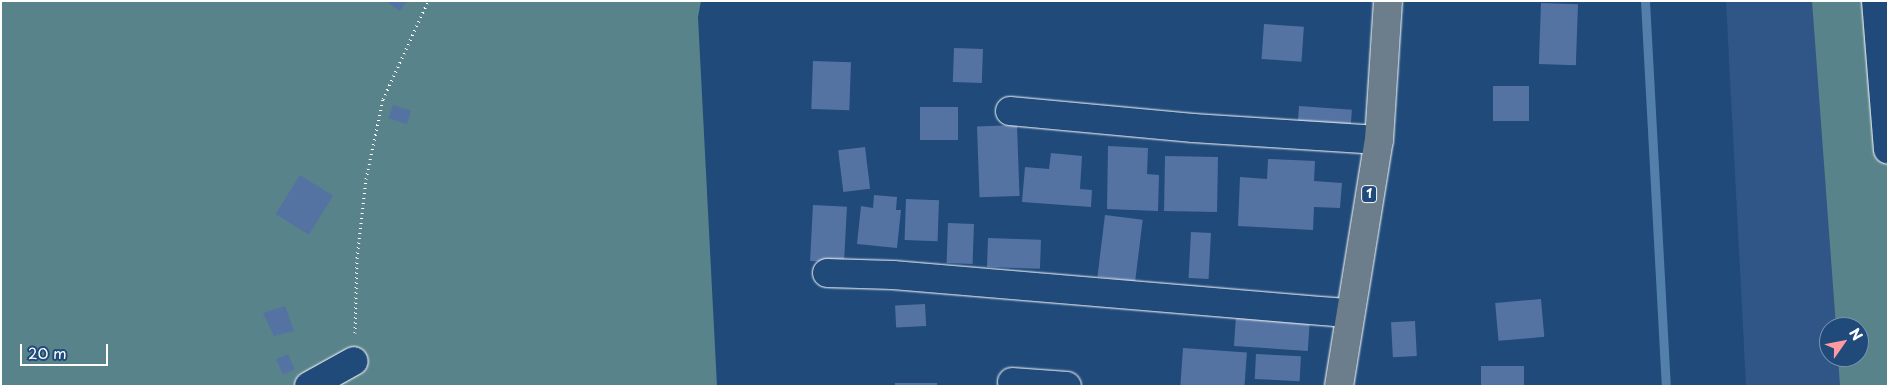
<!DOCTYPE html>
<html>
<head>
<meta charset="utf-8">
<style>
  body { margin:0 }
  #map { position:relative; width:1889px; height:387px; overflow:hidden; background:#1f4a7a; font-family:"Playpen Sans",sans-serif }
  div>[style] { position:absolute }
  [style*='--x'] { left:calc(var(--x)*1px); top:calc(var(--y)*1px); width:calc(var(--w)*1px); rotate:calc(var(--a)*1deg) }
  .built>* { inset:0; background:#2f5686 }
  .green>* { inset:0; background:#59838a }
  .stream>* { height:9px; margin:-4.5px; padding:0 4.5px; transform-origin:4.5px; border-radius:4.5px; background:#5280ab }
  .building>* { inset:0; background:#5473a3; transform-origin:0 0 }
  .path>* { height:3px; margin-top:-1.5px; transform-origin:0; background:repeating-linear-gradient(90deg,#fff 0 1px,transparent 0 5px) }
  .roads { filter:drop-shadow(0 0 1px #fff) drop-shadow(0 0 1px #fff) }
  .minor>* { height:28px; margin:-14px; padding:0 14px; transform-origin:14px; border-radius:14px; background:#1f4a7a }
  .highway>* { height:28px; margin:-14px; padding:0 14px; transform-origin:14px; border-radius:14px; background:#6c7d8c }
  span { translate:-50% -50%; white-space:nowrap; text-align:center; line-height:1.15; -webkit-text-stroke:4px #1f4a7a; paint-order:stroke }
  .shield-label span { padding:1px 4px; background:#1f4a7a; border:1px solid; border-radius:4px; -webkit-text-stroke-width:0 }
  .shield-label { font-size:12px; color:#fff; font-weight:700 }
  .frame { position:absolute; inset:0; border:2px solid #fff; pointer-events:none }
  .north { position:absolute; left:1819px; top:317px; width:50px; height:50px; box-sizing:border-box; background:#1f4a7a; border:1px solid #7992af; border-radius:50%; rotate:57deg; font-size:14px; font-weight:700; line-height:20px; text-align:center; color:#fff }
  .north::after { content:''; display:block; margin:auto; width:18px; height:22px; background:#ff9aa2; clip-path:polygon(50% 0,100% 100%,50% 72%,0 100%) }
  .scale { position:absolute; left:20px; top:344px; width:88px; height:22px; box-sizing:border-box; border:2px solid #fff; border-top:0; padding-left:6px; font-size:15px; line-height:18px; white-space:nowrap; color:#fff; -webkit-text-stroke:4px #1f4a7a; paint-order:stroke }
</style>
</head>
<body>
<div id="map">
  <div class="built">
    <div style="clip-path:polygon(evenodd,1726px 1px,1888px 1px,1888px 386px,1746px 386px,1726px 1px,1829px 327px,1859px 327px,1859px 357px,1829px 357px,1829px 327px)"></div>
  </div>
  <div class="green">
    <div style="clip-path:polygon(1px 1px,701px 1px,698px 17px,717px 386px,1px 386px)"></div>
    <div style="clip-path:polygon(1812px 1px,1888px 1px,1888px 386px,1840px 386px,1838px 357px,1859px 357px,1859px 327px,1836px 327px)"></div>
  </div>
  <div class="stream">
    <div style="--x:1645;--y:1;--w:386;--a:86.9"></div>
  </div>
  <div class="building">
    <div style="clip-path:polygon(386px 1px,407px 1px,400px 11px)"></div>
    <div style="left:1541px;top:3px;width:37px;height:61px;rotate:2deg"></div>
    <div style="left:1264px;top:24px;width:40px;height:35px;rotate:4deg"></div>
    <div style="left:954px;top:48px;width:29px;height:34px;rotate:2deg"></div>
    <div style="left:813px;top:61px;width:38px;height:48px;rotate:2deg"></div>
    <div style="left:1493px;top:86px;width:36px;height:35px"></div>
    <div style="left:393px;top:105px;width:19px;height:14px;rotate:18deg"></div>
    <div style="left:1299px;top:106px;width:53px;height:25px;rotate:4deg"></div>
    <div style="left:920px;top:107px;width:38px;height:33px"></div>
    <div style="left:1017px;top:125px;width:71px;height:40px;rotate:88deg"></div>
    <div style="clip-path:polygon(1108px 146px,1148px 148px,1147px 174px,1159px 175px,1158px 211px,1107px 209px)"></div>
    <div style="left:865px;top:147px;width:42px;height:27px;rotate:83deg"></div>
    <div style="clip-path:polygon(1051px 153px,1082px 156px,1080px 189px,1092px 190px,1091px 207px,1022px 202px,1025px 167px,1049px 169px)"></div>
    <div style="left:1165px;top:156px;width:53px;height:55px;rotate:1deg"></div>
    <div style="clip-path:polygon(1268px 159px,1315px 161px,1314px 181px,1342px 183px,1340px 208px,1314px 207px,1313px 230px,1238px 226px,1240px 177px,1267px 179px)"></div>
    <div style="left:300px;top:175px;width:39px;height:46px;rotate:32deg"></div>
    <div style="clip-path:polygon(874px 195px,897px 197px,896px 210px,901px 210px,897px 248px,857px 244px,861px 206px,873px 208px)"></div>
    <div style="left:906px;top:199px;width:33px;height:41px;rotate:2deg"></div>
    <div style="left:813px;top:205px;width:34px;height:56px;rotate:3deg"></div>
    <div style="left:1105px;top:215px;width:38px;height:62px;rotate:7deg"></div>
    <div style="left:948px;top:223px;width:26px;height:40px;rotate:2deg"></div>
    <div style="left:1191px;top:232px;width:20px;height:46px;rotate:3deg"></div>
    <div style="left:988px;top:238px;width:53px;height:29px;rotate:2deg"></div>
    <div style="left:1541px;top:299px;width:38px;height:46px;rotate:85deg"></div>
    <div style="left:925px;top:304px;width:22px;height:30px;rotate:87deg"></div>
    <div style="clip-path:polygon(285px 306px,294px 331px,274px 336px,263px 313px)"></div>
    <div style="left:1236px;top:316px;width:74px;height:30px;rotate:4deg"></div>
    <div style="left:1415px;top:321px;width:35px;height:24px;rotate:87deg"></div>
    <div style="left:1183px;top:348px;width:64px;height:37px;rotate:4deg"></div>
    <div style="left:288px;top:354px;width:17px;height:13px;rotate:66deg"></div>
    <div style="left:1256px;top:354px;width:45px;height:25px;rotate:3deg"></div>
    <div style="left:1481px;top:366px;width:43px;height:20px"></div>
    <div style="left:895px;top:383px;width:42px;height:3px"></div>
  </div>
  <div class="path">
    <div style="--x:355;--y:333;--w:75;--a:-88.5"></div>
    <div style="--x:357;--y:258;--w:80;--a:-83.5"></div>
    <div style="--x:366;--y:179;--w:82;--a:-78"></div>
    <div style="--x:383;--y:99;--w:108;--a:-65.3"></div>
  </div>
  <div class="roads">
    <div class="minor">
      <div style="--x:1876;--y:1;--w:149;--a:85.4"></div>
      <div style="--x:1010;--y:111;--w:184;--a:5.3"></div>
      <div style="--x:1193;--y:128;--w:186;--a:3.7"></div>
      <div style="--x:827;--y:273;--w:66;--a:1.7"></div>
      <div style="--x:893;--y:275;--w:458;--a:4.8"></div>
      <div style="--x:1012;--y:382;--w:55;--a:4.2"></div>
      <div style="--x:309;--y:386;--w:51;--a:-29.1"></div>
    </div>
    <div class="highway">
      <div style="--x:1339;--y:386;--w:249;--a:-80.8"></div>
      <div style="--x:1379;--y:140;--w:139;--a:-86.3"></div>
    </div>
  </div>
  <div class="shield-label">
    <span style="left:1369px;top:194px">1</span>
  </div>
  <div class="frame"></div>
  <div class="north">N</div>
  <div class="scale">20 m</div>
</div>
</body>
</html>
